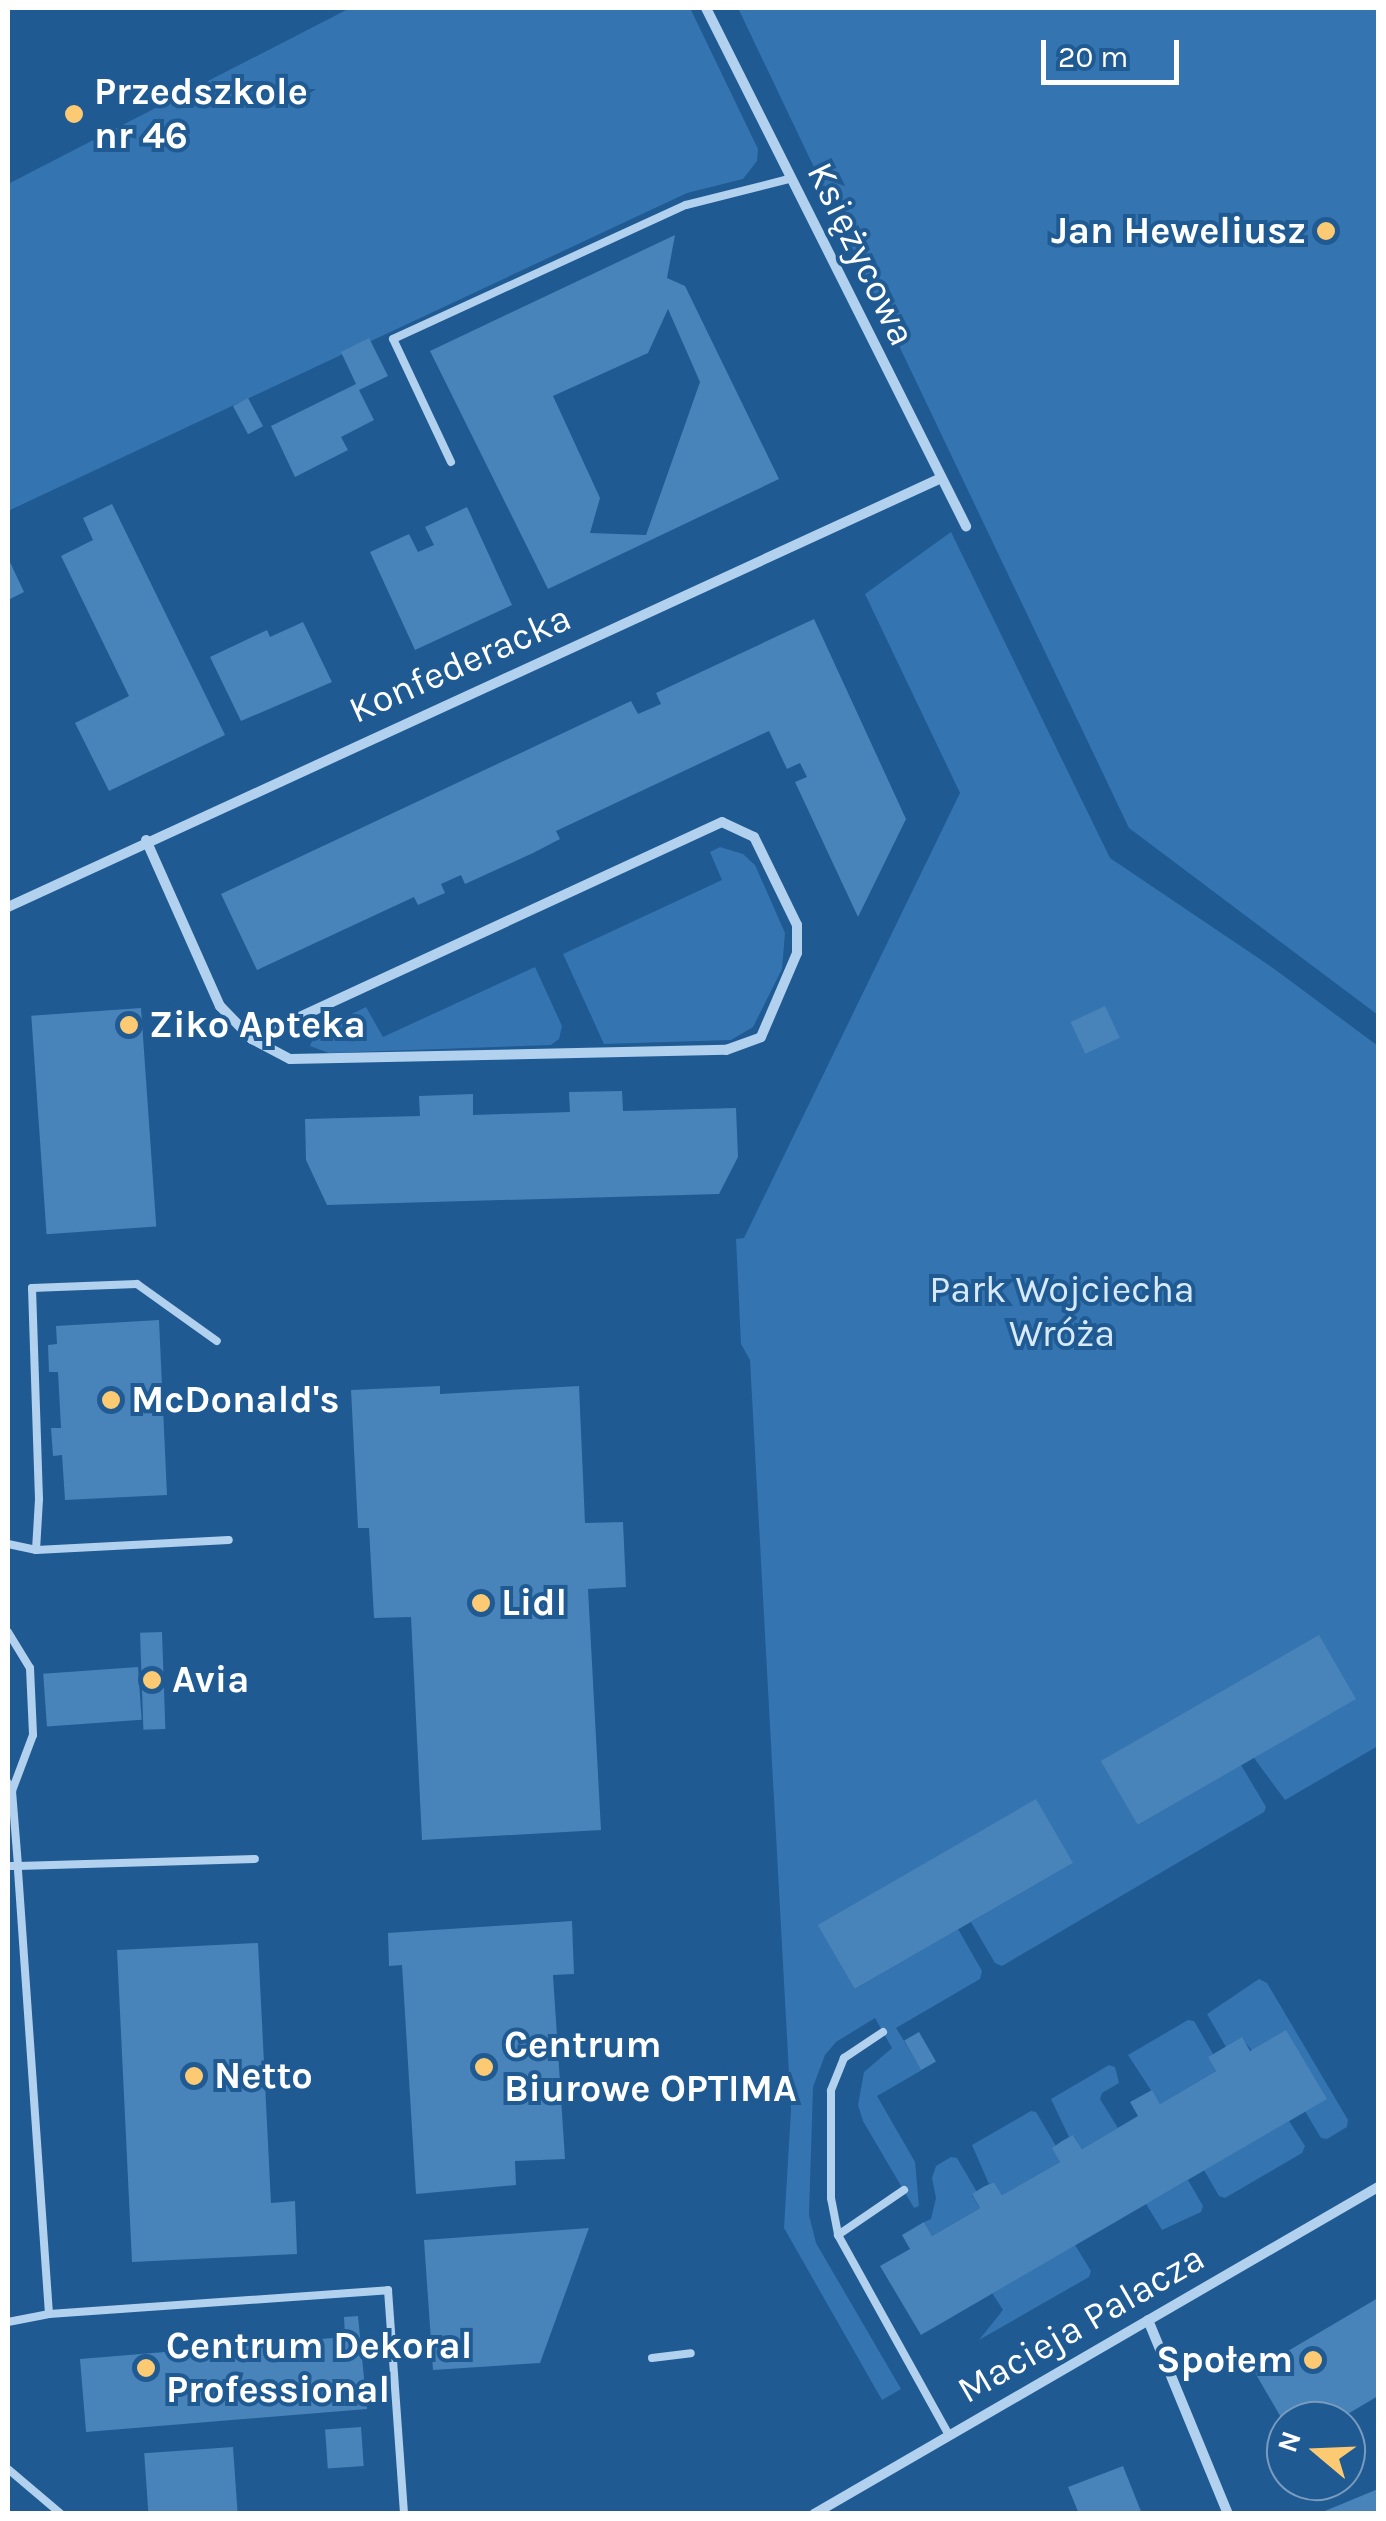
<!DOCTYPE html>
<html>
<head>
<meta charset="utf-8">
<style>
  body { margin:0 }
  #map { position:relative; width:1386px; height:2521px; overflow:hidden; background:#1f5a93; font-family:Karla,sans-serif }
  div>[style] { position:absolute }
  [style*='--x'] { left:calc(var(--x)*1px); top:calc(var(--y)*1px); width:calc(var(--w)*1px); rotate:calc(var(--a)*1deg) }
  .green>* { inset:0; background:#3374b1 }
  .building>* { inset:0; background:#4883ba; transform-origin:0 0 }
  .service>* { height:8px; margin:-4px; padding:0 4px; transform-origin:4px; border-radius:4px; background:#b1d1ee }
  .minor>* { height:10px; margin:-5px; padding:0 5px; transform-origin:5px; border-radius:5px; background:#b1d1ee }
  .dots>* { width:28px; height:28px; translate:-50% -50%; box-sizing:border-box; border:5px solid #1f5a93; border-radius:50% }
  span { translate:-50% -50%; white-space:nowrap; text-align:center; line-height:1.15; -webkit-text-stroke:8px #1f5a93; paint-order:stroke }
  .poi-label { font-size:38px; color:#fff; font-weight:700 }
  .left { translate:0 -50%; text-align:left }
  .right { translate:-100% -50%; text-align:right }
  .street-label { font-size:38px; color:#fff }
  .park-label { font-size:38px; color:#d7eafa }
  .frame { position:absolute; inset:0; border:10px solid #fff; pointer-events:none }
  .north { position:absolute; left:1266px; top:2401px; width:100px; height:100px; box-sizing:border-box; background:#1f5a93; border:2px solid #799cbe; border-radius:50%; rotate:289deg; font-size:28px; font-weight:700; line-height:40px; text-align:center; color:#fff }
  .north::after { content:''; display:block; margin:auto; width:35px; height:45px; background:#fcca72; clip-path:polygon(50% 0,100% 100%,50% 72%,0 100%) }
  .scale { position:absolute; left:1041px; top:40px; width:138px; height:45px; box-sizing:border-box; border:5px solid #fff; border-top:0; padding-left:12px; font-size:30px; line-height:35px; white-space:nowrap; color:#fff; -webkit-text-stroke:8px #1f5a93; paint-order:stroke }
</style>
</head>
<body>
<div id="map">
  <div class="green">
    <div style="clip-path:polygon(350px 8px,690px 8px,758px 149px,757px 161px,743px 179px,687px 193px,8px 511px,8px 184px)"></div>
    <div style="clip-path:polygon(738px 8px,1378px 8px,1378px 1015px,1129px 828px)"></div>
    <div style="clip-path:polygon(951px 532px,1110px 858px,1273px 968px,1378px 1046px,1378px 1746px,1285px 1800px,1254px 1758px,1102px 1761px,1138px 1825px,1241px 1765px,1266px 1807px,1264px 1812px,1002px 1966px,995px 1963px,971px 1922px,1073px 1863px,819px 1925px,855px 1989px,958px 1929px,982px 1971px,980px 1979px,896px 2028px,922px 2070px,877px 2096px,915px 2162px,919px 2206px,914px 2208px,863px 2121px,858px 2105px,864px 2072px,892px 2048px,875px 2018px,836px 2042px,825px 2055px,813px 2087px,809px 2215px,816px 2243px,901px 2389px,882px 2400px,784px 2228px,791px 2110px,750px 1360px,741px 1344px,736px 1239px,744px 1238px,960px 793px,865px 594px)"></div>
    <div style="clip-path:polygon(720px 847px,743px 854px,755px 865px,785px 933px,782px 969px,753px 1027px,731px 1040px,604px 1044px,563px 954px,722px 880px,710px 852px)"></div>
    <div style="clip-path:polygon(535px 967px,562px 1026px,559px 1039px,551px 1045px,329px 1053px,310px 1046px,316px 1031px,366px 1007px,383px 1037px)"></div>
    <div style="clip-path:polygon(1259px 1979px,1267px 1983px,1348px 2120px,1347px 2127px,1327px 2139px,1321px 2138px,1305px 2111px,1241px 2038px,1226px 2047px,1207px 2014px)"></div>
    <div style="clip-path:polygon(1188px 2020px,1194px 2021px,1213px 2054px,1209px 2057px,1216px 2071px,1160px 2104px,1128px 2055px)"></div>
    <div style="clip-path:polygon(1109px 2065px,1115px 2067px,1119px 2083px,1102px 2093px,1100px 2099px,1118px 2128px,1082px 2149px,1074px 2136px,1069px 2137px,1051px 2099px)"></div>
    <div style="clip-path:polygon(1031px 2111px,1036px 2112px,1056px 2146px,1060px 2162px,1002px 2195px,994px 2182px,989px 2184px,972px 2145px)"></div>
    <div style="clip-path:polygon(1289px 2121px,1305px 2146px,1302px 2153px,1225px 2198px,1219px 2196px,1204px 2170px)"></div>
    <div style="clip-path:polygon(951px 2157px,957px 2158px,977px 2192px,972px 2195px,980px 2208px,932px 2236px,924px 2222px,931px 2219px,936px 2198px,932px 2178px,936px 2166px)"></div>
    <div style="clip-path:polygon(1188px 2180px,1203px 2206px,1201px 2212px,1162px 2230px,1146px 2204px)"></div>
    <div style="clip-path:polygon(1075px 2245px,1091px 2271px,1089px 2277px,979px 2340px,1003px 2310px,992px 2293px)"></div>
  </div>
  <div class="building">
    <div style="clip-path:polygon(evenodd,675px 235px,667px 278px,685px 286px,779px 479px,548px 589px,430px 351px,675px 235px,668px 309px,700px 382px,646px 535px,590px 533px,600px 498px,553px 396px,648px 353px,668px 309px)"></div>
    <div style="clip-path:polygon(369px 338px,388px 376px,359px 390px,374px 420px,341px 437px,348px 450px,295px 477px,271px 426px,356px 384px,341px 352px)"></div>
    <div style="left:248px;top:398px;width:32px;height:17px;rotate:62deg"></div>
    <div style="clip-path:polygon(112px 504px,225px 735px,109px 791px,75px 723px,129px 696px,61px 556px,93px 540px,83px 518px)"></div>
    <div style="clip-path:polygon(467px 507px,512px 605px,415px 650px,370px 552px,409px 534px,418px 552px,434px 545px,425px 527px)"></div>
    <div style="clip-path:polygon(8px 558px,24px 592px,8px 600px)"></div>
    <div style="clip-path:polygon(814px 619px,906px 819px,858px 917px,795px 782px,807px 777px,800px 763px,787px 769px,769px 731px,556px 831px,560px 839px,533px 853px,465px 884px,461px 875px,441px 884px,445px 893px,418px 905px,414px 897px,257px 970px,221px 894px,631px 701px,638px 714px,661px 704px,656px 693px)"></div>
    <div style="clip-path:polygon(303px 622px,332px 682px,241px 721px,210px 657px,267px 630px,270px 637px)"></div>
    <div style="left:1105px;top:1006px;width:35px;height:38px;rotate:65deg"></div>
    <div style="left:141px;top:1008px;width:219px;height:110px;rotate:86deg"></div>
    <div style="clip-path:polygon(622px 1091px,623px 1111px,736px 1108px,738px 1157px,719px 1194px,327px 1205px,306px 1160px,305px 1119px,420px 1116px,419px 1096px,473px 1094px,473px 1115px,570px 1112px,569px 1092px)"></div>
    <div style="clip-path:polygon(159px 1320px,167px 1495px,65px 1500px,62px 1455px,53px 1456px,51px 1428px,61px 1428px,58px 1372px,49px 1372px,48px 1345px,57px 1344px,56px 1326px)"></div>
    <div style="clip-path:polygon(440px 1386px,440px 1394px,579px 1386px,585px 1523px,623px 1522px,626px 1587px,588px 1589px,601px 1830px,422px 1840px,411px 1617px,374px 1618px,369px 1528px,358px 1528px,351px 1390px)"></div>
    <div style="left:162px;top:1632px;width:97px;height:22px;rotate:88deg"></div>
    <div style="left:1319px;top:1635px;width:74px;height:252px;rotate:60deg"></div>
    <div style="left:138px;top:1667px;width:53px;height:95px;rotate:86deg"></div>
    <div style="left:1036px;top:1799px;width:74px;height:252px;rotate:60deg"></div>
    <div style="clip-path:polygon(572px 1921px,574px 1974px,553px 1975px,565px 2159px,515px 2161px,516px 2185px,416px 2194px,402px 1965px,389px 1966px,388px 1933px)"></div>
    <div style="clip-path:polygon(258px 1943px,271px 2203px,295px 2201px,297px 2254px,132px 2262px,117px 1950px)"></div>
    <div style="clip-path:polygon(1286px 2030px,1327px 2099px,921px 2335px,880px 2266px,910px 2249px,902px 2235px,924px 2222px,932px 2236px,980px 2208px,972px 2194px,983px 2187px,994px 2182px,1002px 2195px,1060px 2162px,1052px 2148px,1062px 2141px,1073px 2135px,1082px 2149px,1138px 2116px,1130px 2102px,1152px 2090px,1160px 2104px,1216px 2071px,1208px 2057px,1220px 2050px,1242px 2037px,1250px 2051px)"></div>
    <div style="left:919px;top:2032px;width:34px;height:17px;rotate:60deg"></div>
    <div style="clip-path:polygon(589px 2228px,540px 2363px,433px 2370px,424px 2240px)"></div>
    <div style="clip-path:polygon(1378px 2298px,1378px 2396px,1336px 2421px,1286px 2421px,1286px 2426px,1254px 2371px)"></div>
    <div style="clip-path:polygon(358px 2316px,367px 2409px,86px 2432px,80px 2359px,345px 2337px,344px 2317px)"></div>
    <div style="left:361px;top:2427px;width:39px;height:36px;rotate:86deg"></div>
    <div style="left:233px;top:2447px;width:67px;height:89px;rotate:86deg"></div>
    <div style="clip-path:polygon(1123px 2466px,1142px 2514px,1079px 2514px,1068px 2487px)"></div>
    <div style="clip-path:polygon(1378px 2489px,1378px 2514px,1320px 2514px,1320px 2513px)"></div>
  </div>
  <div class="service">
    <div style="--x:451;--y:462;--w:136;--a:-115.2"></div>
    <div style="--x:393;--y:339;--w:322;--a:-24.6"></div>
    <div style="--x:686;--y:205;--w:106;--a:-14.2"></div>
    <div style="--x:8;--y:1544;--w:29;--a:12"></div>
    <div style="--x:36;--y:1550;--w:193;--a:-3"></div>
    <div style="--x:36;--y:1550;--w:51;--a:-86.6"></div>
    <div style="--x:39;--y:1499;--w:211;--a:-91.9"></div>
    <div style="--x:32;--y:1288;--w:105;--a:-2.2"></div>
    <div style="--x:137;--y:1284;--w:98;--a:35.5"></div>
    <div style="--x:8;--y:1632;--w:42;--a:58.6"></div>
    <div style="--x:30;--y:1668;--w:67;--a:87.4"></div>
    <div style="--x:33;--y:1735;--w:60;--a:110.6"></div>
    <div style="--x:8;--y:1783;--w:9;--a:63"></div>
    <div style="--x:12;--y:1791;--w:75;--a:85.4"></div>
    <div style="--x:18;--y:1866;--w:10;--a:180"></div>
    <div style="--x:883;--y:2032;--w:47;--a:146.3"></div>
    <div style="--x:844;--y:2058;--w:35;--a:112"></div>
    <div style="--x:831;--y:2091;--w:107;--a:90"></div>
    <div style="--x:831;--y:2198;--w:38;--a:79"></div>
    <div style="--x:838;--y:2235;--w:229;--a:61"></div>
    <div style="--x:838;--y:2235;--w:80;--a:-34.3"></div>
    <div style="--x:49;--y:2314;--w:449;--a:-94"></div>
    <div style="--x:18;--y:1866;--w:237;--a:-1.7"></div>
    <div style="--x:8;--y:2322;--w:42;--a:-11"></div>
    <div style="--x:49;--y:2314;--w:340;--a:-4"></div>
    <div style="--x:388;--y:2290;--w:225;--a:85.9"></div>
    <div style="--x:652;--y:2358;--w:39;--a:-7"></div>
    <div style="--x:8;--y:2469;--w:70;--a:40.3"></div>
  </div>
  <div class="minor">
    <div style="--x:706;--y:8;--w:580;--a:63.35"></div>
    <div style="--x:146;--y:840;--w:182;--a:66"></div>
    <div style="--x:220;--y:1006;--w:46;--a:45.9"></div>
    <div style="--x:252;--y:1039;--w:43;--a:27.8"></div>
    <div style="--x:290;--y:1059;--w:436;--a:-1.2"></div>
    <div style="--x:726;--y:1050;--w:37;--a:-20"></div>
    <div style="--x:761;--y:1037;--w:91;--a:-66.8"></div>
    <div style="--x:797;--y:953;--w:28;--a:-90"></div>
    <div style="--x:797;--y:925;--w:98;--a:-116"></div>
    <div style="--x:754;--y:837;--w:35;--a:-155"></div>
    <div style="--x:722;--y:822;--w:518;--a:155.22"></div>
    <div style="--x:8;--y:907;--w:1025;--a:-24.69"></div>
    <div style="--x:1148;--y:2320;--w:210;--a:67.6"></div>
    <div style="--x:814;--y:2514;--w:652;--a:-30.1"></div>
  </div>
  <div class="dots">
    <div style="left:74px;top:114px;background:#fcca72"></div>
    <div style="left:1326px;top:231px;background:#fcca72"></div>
    <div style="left:129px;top:1025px;background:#fcca72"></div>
    <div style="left:111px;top:1400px;background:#fcca72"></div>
    <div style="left:481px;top:1603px;background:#fcca72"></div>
    <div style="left:152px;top:1680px;background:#fcca72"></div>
    <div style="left:484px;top:2067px;background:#fcca72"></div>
    <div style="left:194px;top:2076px;background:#fcca72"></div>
    <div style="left:1313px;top:2360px;background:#fcca72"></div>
    <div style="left:146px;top:2368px;background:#fcca72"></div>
  </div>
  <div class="poi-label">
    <span class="left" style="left:94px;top:114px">Przedszkole<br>nr 46</span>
    <span class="right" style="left:1306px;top:231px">Jan Heweliusz</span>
    <span class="left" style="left:149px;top:1025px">Ziko Apteka</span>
    <span class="left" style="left:131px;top:1400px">McDonald's</span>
    <span class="left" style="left:501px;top:1603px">Lidl</span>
    <span class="left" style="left:172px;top:1680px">Avia</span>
    <span class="left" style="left:504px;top:2067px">Centrum<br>Biurowe OPTIMA</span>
    <span class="left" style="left:214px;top:2076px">Netto</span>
    <span class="left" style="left:166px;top:2368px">Centrum Dekoral<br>Professional</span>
    <span class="right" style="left:1293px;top:2360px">Społem</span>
  </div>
  <div class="street-label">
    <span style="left:861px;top:254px;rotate:64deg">Księżycowa</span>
    <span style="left:460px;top:664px;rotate:-24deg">Konfederacka</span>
    <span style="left:1081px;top:2324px;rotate:-30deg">Macieja Palacza</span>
  </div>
  <div class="park-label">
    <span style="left:1062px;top:1312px">Park Wojciecha<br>Wróża</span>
  </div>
  <div class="frame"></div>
  <div class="north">N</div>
  <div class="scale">20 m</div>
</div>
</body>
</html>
